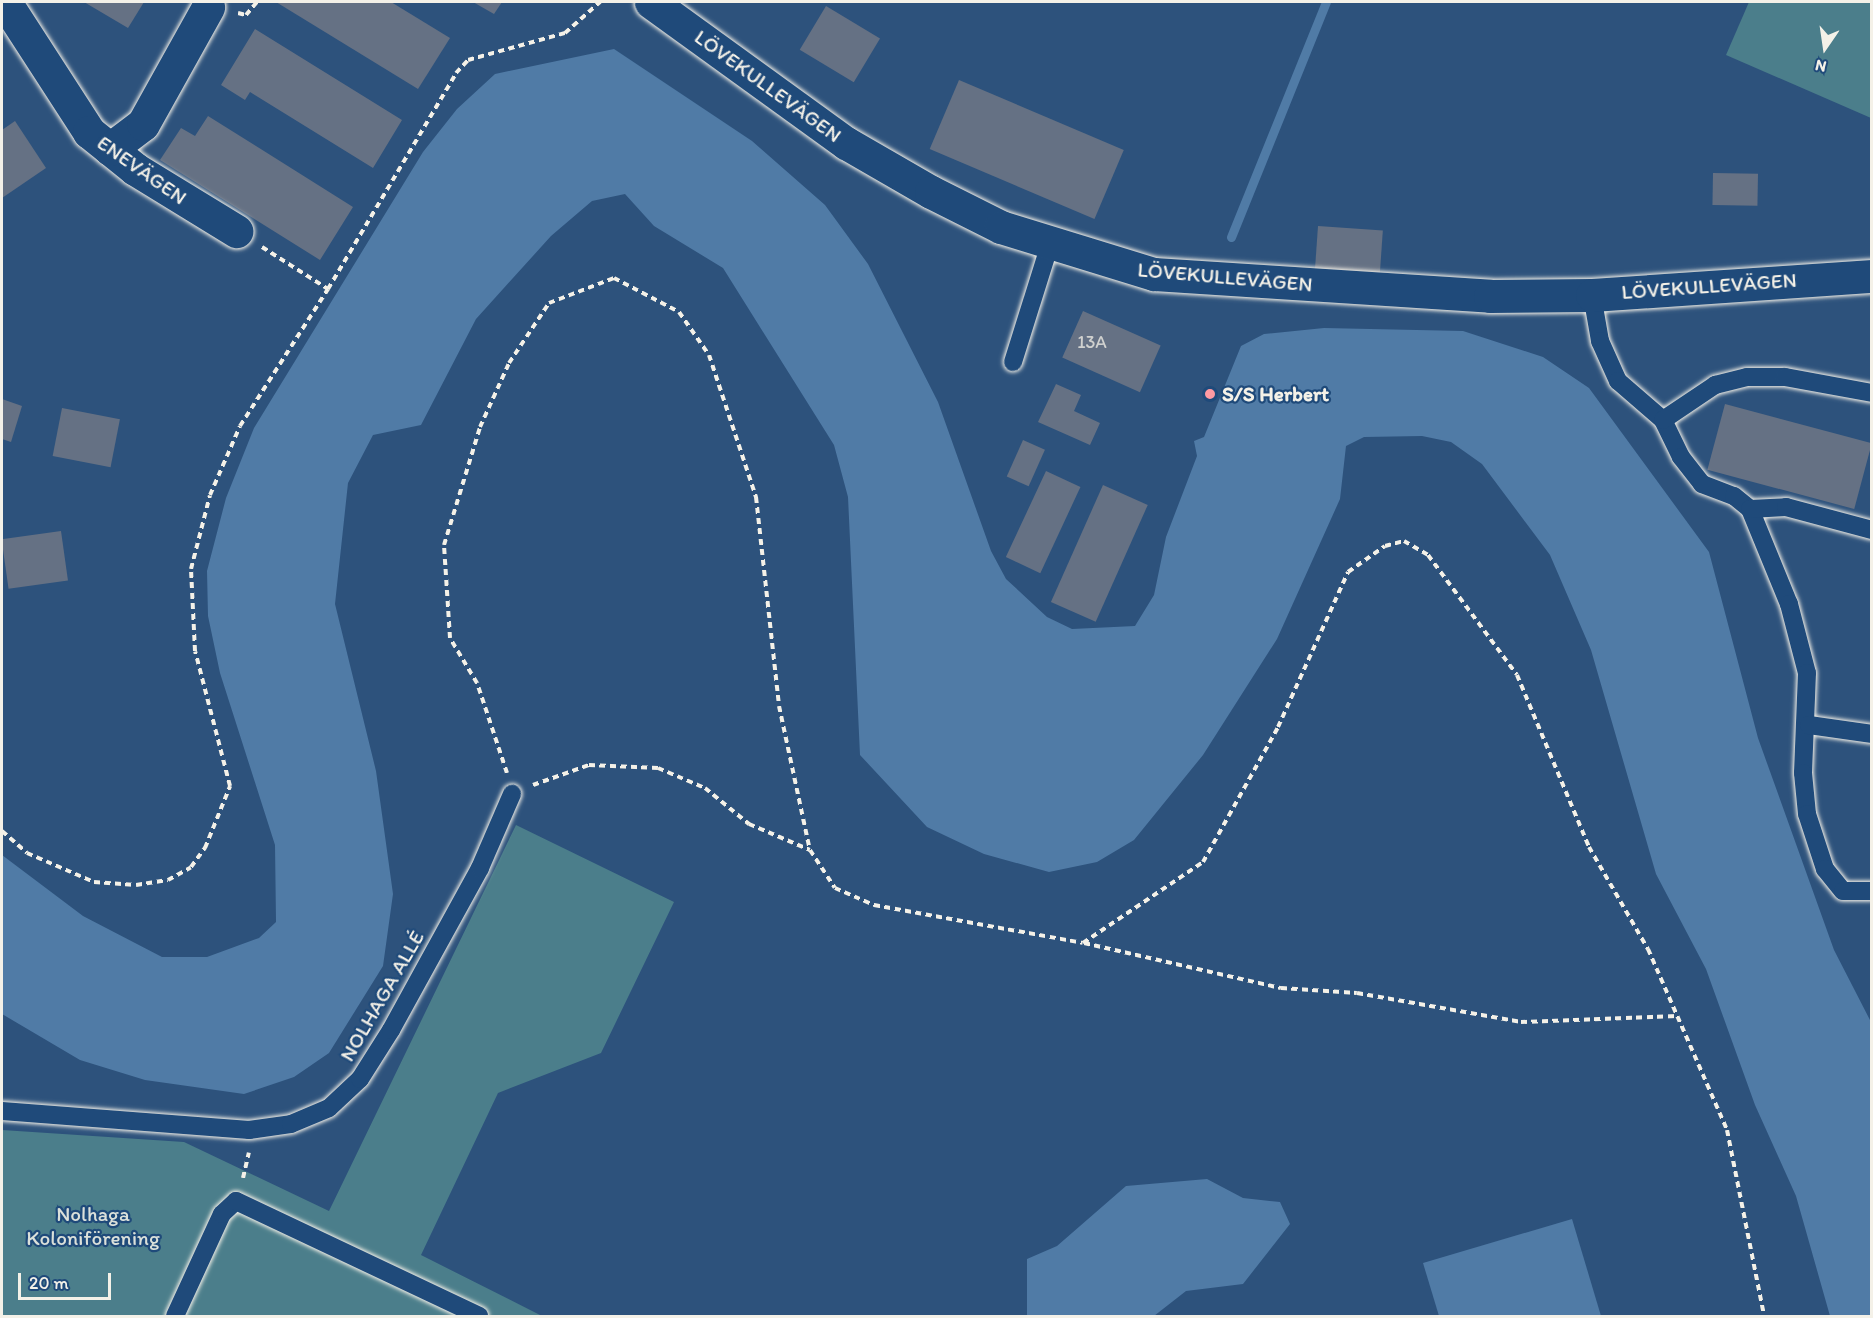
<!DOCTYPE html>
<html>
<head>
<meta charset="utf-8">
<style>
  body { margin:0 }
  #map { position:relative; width:1873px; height:1318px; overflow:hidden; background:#2d527c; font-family:Itim,sans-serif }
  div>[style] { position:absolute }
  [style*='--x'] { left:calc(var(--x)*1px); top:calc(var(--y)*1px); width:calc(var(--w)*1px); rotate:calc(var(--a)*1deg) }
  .green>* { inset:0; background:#4b7e8b }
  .water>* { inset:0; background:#507ba6 }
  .stream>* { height:9px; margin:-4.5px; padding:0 4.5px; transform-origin:4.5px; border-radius:4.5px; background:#507ba6 }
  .building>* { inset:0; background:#657184; transform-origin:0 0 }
  .path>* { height:4px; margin-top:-2px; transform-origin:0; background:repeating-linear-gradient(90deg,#f4f1e8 0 6px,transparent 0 10.5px) }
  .roads { filter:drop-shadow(0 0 2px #f4f1e8) drop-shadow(0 0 2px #f4f1e8) }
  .service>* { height:18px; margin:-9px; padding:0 9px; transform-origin:9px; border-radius:9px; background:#1f4a7a }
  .minor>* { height:33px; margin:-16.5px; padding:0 16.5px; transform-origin:16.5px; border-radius:16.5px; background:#1f4a7a }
  .tertiary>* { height:33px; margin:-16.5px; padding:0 16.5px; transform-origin:16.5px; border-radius:16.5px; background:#1f4a7a }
  .dots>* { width:16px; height:16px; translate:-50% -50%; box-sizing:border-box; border:3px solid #1f4a7a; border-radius:50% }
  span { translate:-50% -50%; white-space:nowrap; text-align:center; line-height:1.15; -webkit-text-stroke:4.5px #1f4a7a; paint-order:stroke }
  .number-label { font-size:18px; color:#d0d1cf }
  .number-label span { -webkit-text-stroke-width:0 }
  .street-label { font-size:21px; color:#f4f1e8 }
  .poi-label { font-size:21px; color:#f4f1e8; font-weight:700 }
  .left { translate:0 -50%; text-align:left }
  .park-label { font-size:21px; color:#dbe0da }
  .frame { position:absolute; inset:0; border:3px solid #f4f1e8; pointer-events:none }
  .north { position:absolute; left:1795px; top:18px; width:60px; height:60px; -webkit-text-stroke:4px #1f4a7a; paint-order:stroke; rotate:193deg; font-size:16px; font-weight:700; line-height:24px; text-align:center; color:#f4f1e8 }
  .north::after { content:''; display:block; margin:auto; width:21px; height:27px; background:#f4f1e8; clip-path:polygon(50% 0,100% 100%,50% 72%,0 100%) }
  .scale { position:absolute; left:18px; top:1273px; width:93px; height:27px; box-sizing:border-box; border:3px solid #f4f1e8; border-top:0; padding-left:8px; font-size:18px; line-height:21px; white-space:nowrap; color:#f4f1e8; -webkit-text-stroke:4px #1f4a7a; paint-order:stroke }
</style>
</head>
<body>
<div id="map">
  <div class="green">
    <div style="clip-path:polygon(1749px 2px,1871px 2px,1871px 118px,1726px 55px)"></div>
    <div style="clip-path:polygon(516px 825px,674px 902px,601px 1053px,498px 1093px,421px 1255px,542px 1316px,2px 1316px,2px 1130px,184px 1142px,329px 1211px)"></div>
  </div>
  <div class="water">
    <div style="clip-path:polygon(614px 49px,752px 141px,825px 205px,868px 264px,938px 402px,991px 551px,1006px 579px,1047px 617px,1072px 629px,1135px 626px,1154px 595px,1166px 537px,1197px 456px,1194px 441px,1204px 437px,1241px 346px,1264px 334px,1324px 328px,1463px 331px,1543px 357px,1589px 388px,1709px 552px,1758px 738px,1834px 950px,1871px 1022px,1871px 1316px,1830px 1316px,1796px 1196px,1755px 1105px,1706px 969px,1656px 874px,1591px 650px,1550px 555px,1482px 464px,1451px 442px,1422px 436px,1364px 437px,1346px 446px,1340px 499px,1277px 639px,1203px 755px,1134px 840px,1097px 862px,1049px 872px,984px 854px,927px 827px,860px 755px,848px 497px,834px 445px,723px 268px,654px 226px,625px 194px,592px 201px,551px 236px,476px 319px,421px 425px,373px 435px,348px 483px,335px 604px,376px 771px,393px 894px,383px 966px,329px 1053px,294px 1077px,244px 1094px,145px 1080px,80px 1060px,2px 1014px,2px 855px,83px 916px,162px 957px,207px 957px,259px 938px,276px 922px,275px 845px,220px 673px,208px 616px,207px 571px,226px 498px,254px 428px,423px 152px,457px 109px,495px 74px)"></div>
    <div style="clip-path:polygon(1207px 1179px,1243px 1198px,1280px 1202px,1290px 1224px,1243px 1284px,1186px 1291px,1154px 1316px,1027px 1316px,1027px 1259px,1057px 1246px,1126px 1186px)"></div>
    <div style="clip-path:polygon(1572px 1219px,1601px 1316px,1439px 1316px,1423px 1263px)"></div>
  </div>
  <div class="stream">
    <div style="--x:1231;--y:237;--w:253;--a:-68"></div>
  </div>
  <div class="building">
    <div style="clip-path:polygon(84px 2px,144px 2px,128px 28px)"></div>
    <div style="clip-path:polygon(276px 2px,391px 2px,450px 38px,418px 89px)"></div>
    <div style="clip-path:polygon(473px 2px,502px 2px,494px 14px)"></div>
    <div style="left:826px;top:6px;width:63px;height:51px;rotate:31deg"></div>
    <div style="clip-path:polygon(255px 29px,402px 120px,373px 168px,250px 92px,245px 100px,221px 85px)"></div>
    <div style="left:959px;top:80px;width:179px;height:75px;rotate:23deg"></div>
    <div style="clip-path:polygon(208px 116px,353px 207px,320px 260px,160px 160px,181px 128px,195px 136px)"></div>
    <div style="clip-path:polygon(15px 121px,46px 168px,2px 198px,2px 130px)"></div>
    <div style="left:1713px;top:173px;width:45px;height:32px;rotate:1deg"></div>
    <div style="left:1318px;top:226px;width:65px;height:54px;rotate:4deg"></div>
    <div style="left:1083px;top:311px;width:85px;height:51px;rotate:24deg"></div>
    <div style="clip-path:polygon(1056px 384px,1081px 395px,1074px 411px,1100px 423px,1090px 445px,1038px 422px)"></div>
    <div style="clip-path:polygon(2px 399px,22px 406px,11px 442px,2px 439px)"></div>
    <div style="left:1725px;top:404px;width:152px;height:68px;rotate:15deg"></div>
    <div style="left:62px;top:408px;width:59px;height:49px;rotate:11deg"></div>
    <div style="left:1023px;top:440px;width:24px;height:40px;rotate:24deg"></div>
    <div style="left:1046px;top:471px;width:38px;height:95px;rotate:25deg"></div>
    <div style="left:1103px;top:485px;width:49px;height:128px;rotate:24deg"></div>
    <div style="left:61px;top:531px;width:50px;height:60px;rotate:82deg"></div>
  </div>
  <div class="path">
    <div style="--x:238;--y:13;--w:8;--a:14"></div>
    <div style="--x:246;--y:15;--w:17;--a:-50"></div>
    <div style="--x:262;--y:247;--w:78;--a:32.5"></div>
    <div style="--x:328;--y:289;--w:251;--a:-59.3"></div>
    <div style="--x:456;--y:73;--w:18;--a:-47"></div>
    <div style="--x:468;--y:60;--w:101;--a:-15.6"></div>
    <div style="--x:565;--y:33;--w:47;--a:-41.5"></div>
    <div style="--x:507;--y:773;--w:95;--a:-108.4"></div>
    <div style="--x:477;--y:683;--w:52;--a:-121"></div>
    <div style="--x:450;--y:638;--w:93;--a:-93.7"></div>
    <div style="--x:444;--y:545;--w:123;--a:-73"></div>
    <div style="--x:480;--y:427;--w:70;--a:-65.6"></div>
    <div style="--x:509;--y:363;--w:72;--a:-56.3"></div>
    <div style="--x:549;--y:303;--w:70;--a:-21"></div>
    <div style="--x:614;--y:278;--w:73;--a:27.6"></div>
    <div style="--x:679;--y:312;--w:52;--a:55.1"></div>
    <div style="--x:709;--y:355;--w:150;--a:71.7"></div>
    <div style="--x:756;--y:497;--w:210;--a:83.7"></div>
    <div style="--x:779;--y:706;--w:147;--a:77.9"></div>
    <div style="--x:810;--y:850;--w:45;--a:56.7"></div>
    <div style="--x:835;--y:888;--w:43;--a:23.6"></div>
    <div style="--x:874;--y:905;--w:212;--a:10.3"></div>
    <div style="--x:1083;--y:943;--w:145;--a:-34"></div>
    <div style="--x:1203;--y:862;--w:154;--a:-60.9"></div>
    <div style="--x:1278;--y:727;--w:170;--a:-65.7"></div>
    <div style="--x:1348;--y:572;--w:45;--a:-35.1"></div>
    <div style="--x:1385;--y:546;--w:20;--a:-15"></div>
    <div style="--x:1404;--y:541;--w:28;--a:30"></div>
    <div style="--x:1428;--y:555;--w:149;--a:53.4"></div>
    <div style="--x:1517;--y:675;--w:186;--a:67.3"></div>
    <div style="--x:1589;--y:847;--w:118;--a:60"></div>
    <div style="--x:1648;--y:949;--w:197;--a:66.4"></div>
    <div style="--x:1727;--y:1130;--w:190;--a:78.7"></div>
    <div style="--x:533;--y:785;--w:59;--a:-19.7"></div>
    <div style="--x:589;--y:765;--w:69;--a:2.5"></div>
    <div style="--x:658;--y:768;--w:51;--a:23.1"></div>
    <div style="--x:705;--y:788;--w:57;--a:39.3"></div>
    <div style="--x:749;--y:824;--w:66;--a:23.1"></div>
    <div style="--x:2;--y:831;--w:33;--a:41"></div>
    <div style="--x:27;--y:853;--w:73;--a:23.4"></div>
    <div style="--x:94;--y:882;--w:42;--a:4.1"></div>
    <div style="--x:136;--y:885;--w:32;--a:-9"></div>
    <div style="--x:168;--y:880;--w:26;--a:-29"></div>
    <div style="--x:191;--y:867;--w:24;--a:-54"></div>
    <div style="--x:205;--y:848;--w:67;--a:-68"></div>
    <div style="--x:230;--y:786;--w:139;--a:-104.5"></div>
    <div style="--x:195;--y:651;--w:82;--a:-92.8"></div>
    <div style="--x:191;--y:569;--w:76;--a:-75.6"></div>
    <div style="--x:210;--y:495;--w:75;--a:-66.5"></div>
    <div style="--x:240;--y:426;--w:163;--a:-57.3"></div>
    <div style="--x:1084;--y:943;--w:202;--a:12.9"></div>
    <div style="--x:1281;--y:988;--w:76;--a:3.8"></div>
    <div style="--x:1357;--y:993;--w:167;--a:10"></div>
    <div style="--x:1521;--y:1022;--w:156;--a:-2.2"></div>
    <div style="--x:243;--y:1178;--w:26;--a:-77"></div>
  </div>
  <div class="roads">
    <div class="service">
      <div style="--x:1592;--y:295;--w:47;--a:80.1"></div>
      <div style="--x:1600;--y:341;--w:44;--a:65.8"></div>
      <div style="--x:1618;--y:381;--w:60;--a:40.9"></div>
      <div style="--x:1663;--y:420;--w:41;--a:64.1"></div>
      <div style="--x:1681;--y:457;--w:34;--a:52"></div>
      <div style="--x:1702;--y:484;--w:34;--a:21"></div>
      <div style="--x:1734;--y:496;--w:21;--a:39"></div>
      <div style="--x:1750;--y:509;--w:103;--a:67.7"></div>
      <div style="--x:1789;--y:604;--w:71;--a:75.4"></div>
      <div style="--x:1807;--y:673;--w:100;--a:92.3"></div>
      <div style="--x:1803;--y:773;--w:41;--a:84.4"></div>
      <div style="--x:1807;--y:814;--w:58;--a:71.9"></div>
      <div style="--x:1825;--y:869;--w:28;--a:51"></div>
      <div style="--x:1843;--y:891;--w:29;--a:0"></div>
      <div style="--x:1013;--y:362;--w:124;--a:-72.6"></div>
      <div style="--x:1663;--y:420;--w:63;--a:-33.9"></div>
      <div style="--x:1715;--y:385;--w:33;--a:-14"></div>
      <div style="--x:1747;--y:377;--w:38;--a:0"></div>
      <div style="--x:1785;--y:377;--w:88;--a:10.4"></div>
      <div style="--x:1750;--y:509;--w:36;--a:-3"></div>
      <div style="--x:1786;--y:507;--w:89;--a:15"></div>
      <div style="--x:1809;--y:725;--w:64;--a:8.1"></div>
      <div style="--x:2;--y:1111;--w:248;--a:4.4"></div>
      <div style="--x:249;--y:1130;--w:42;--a:-8.1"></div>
      <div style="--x:291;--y:1124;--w:41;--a:-22.8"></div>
      <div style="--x:329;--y:1108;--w:42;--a:-43.1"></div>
      <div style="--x:360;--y:1079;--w:58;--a:-57.7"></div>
      <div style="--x:391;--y:1030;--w:185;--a:-61.2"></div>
      <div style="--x:480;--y:868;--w:81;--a:-66.6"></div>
      <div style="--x:175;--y:1316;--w:112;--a:-65.3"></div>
      <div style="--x:222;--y:1214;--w:19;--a:-43"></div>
      <div style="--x:236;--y:1201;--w:269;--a:25.3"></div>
    </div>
    <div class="minor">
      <div style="--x:5;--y:2;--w:155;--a:57.1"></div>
      <div style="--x:89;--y:132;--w:59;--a:38.8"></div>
      <div style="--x:135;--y:169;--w:119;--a:31.5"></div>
      <div style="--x:110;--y:149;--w:41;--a:-37.1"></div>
      <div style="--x:143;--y:124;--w:134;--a:-60.9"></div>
    </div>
    <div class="tertiary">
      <div style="--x:651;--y:2;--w:241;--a:35.9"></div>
      <div style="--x:846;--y:143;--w:98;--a:30"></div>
      <div style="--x:931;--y:192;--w:78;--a:26.6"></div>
      <div style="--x:1001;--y:227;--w:160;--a:17.1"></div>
      <div style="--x:1154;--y:274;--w:337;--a:3.7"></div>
      <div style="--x:1490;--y:296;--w:102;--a:-0.6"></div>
      <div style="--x:1592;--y:295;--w:281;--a:-3.9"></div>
    </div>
  </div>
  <div class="dots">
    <div style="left:1210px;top:394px;background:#ff9aa2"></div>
  </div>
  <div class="number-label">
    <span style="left:1092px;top:342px">13A</span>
  </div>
  <div class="street-label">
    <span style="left:768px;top:86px;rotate:36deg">LÖVEKULLEVÄGEN</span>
    <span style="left:142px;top:170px;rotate:35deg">ENEVÄGEN</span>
    <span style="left:1225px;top:277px;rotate:5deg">LÖVEKULLEVÄGEN</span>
    <span style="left:1709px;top:286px;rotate:-4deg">LÖVEKULLEVÄGEN</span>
    <span style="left:382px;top:996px;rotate:-60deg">NOLHAGA ALLÉ</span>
  </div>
  <div class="poi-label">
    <span class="left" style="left:1222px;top:394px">S/S Herbert</span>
  </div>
  <div class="park-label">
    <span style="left:93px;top:1226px">Nolhaga<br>Koloniförening</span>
  </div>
  <div class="frame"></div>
  <div class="north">N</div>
  <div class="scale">20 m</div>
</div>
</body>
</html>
